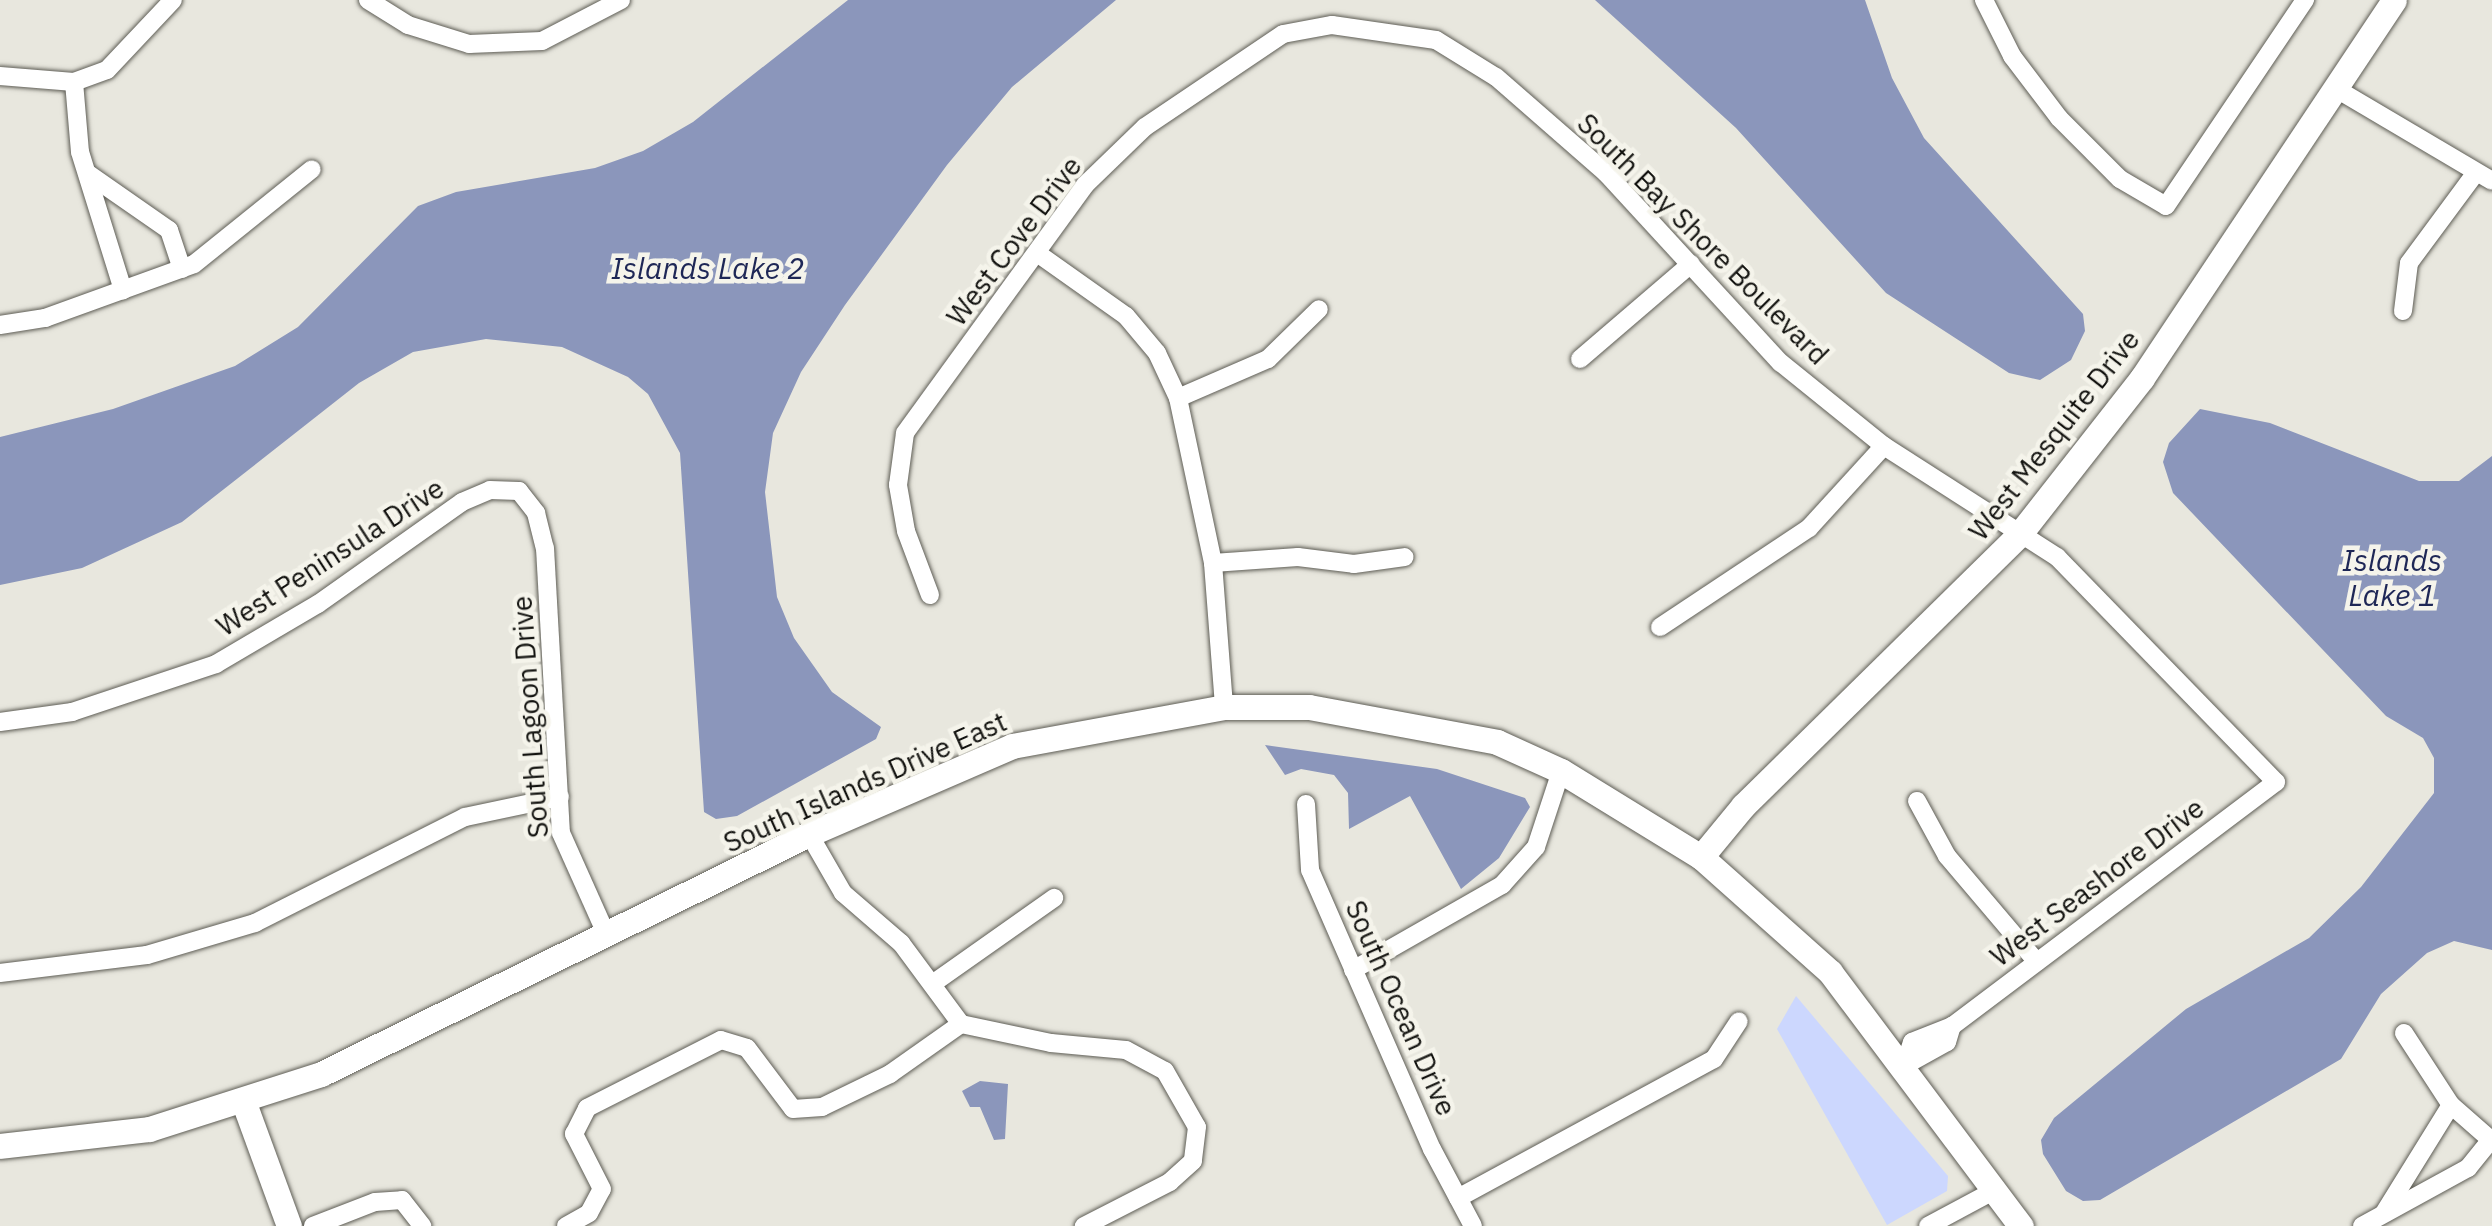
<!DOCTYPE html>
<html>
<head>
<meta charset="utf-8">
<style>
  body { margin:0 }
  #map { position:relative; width:2492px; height:1226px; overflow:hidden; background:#e8e7de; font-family:"IBM Plex Sans",sans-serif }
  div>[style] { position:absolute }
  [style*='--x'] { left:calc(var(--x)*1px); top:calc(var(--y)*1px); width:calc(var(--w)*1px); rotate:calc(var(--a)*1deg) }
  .green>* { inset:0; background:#ccd7fe }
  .water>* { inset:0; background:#8b96bb }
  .roads { filter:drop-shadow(0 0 2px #5e5d55) drop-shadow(0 0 2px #5e5d55) }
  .street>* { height:18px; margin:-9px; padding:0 9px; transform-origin:9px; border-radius:9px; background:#fff }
  .secondary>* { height:25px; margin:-12.5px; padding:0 12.5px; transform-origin:12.5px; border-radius:12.5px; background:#fff }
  span { translate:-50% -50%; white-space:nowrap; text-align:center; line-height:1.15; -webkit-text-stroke:9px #f5f4eb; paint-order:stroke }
  .street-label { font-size:28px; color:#131310 }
  .water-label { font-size:30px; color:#1e2756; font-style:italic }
</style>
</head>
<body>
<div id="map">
  <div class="green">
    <div style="clip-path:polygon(1796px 996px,1948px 1176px,1947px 1191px,1887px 1225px,1777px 1029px)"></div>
  </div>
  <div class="water">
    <div style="clip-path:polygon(848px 0,1116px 0,1012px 87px,947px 165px,845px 305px,801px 372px,773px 433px,765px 492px,777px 597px,794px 638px,832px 692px,881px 727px,876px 739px,737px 816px,716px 819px,704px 812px,680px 453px,648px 394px,628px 377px,562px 347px,486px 339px,413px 352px,359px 383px,182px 522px,82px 568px,0 585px,0 437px,113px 409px,235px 366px,298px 327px,418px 206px,456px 192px,595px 168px,643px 151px,693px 122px)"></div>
    <div style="clip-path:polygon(1595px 0,1865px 0,1892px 78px,1924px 138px,2083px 314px,2085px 331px,2071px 360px,2040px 380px,2009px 373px,1886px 293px,1736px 128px)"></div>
    <div style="clip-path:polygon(2200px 409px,2270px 423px,2419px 481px,2459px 481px,2492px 456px,2492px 950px,2454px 941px,2427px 953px,2381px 994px,2341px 1059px,2100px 1200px,2083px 1201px,2066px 1191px,2043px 1154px,2041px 1140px,2054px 1118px,2186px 1009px,2309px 938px,2361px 887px,2434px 793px,2434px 758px,2423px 738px,2386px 716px,2173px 493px,2163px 462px,2169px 443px)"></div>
    <div style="clip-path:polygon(1265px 745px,1437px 769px,1525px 798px,1530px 807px,1499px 858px,1461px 889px,1410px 796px,1349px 829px,1348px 793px,1334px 775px,1301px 769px,1285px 775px)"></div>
    <div style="clip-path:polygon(980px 1081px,1008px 1084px,1005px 1139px,994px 1140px,980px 1107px,970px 1107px,962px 1091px)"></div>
  </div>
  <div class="roads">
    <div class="street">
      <div style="--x:368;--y:0;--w:47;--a:32"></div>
      <div style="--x:408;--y:25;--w:64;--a:17.3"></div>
      <div style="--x:469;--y:44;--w:73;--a:-2.4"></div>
      <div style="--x:542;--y:41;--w:89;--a:-27.4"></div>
      <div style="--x:1984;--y:0;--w:63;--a:63.4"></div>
      <div style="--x:2012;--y:56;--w:78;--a:52.8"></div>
      <div style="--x:2059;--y:118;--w:86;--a:45"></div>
      <div style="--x:2120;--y:179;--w:53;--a:30.4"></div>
      <div style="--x:2166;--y:206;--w:249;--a:-56"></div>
      <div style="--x:0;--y:76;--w:74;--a:4.6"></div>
      <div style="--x:74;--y:82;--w:35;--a:-20"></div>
      <div style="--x:107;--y:70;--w:96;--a:-46.7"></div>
      <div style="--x:74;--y:82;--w:70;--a:85.1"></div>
      <div style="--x:80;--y:152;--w:145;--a:72.7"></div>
      <div style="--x:2335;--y:88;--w:182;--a:30.6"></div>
      <div style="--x:87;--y:173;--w:100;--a:34.8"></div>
      <div style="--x:169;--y:230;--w:41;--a:71.6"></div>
      <div style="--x:1037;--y:253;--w:109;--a:35.3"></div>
      <div style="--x:1126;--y:316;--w:48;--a:50"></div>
      <div style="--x:1157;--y:353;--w:50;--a:65"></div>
      <div style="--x:1178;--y:398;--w:169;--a:78"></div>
      <div style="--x:1213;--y:563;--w:144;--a:85.6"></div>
      <div style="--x:2403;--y:311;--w:48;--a:-82.9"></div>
      <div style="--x:2409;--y:263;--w:109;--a:-53.5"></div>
      <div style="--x:0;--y:325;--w:46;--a:-8.8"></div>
      <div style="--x:45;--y:318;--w:158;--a:-19.9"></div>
      <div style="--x:194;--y:264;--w:151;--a:-38.8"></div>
      <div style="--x:1580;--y:359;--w:146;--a:-40.6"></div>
      <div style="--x:1178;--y:398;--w:98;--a:-23.4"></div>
      <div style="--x:1268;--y:359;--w:71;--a:-44.4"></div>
      <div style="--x:1213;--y:563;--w:85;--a:-4"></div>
      <div style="--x:1298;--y:557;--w:56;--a:7.1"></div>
      <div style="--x:1354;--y:564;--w:51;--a:-7.8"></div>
      <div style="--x:930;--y:595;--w:68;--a:-110.6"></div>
      <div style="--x:906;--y:531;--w:47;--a:-99.9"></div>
      <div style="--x:898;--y:485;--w:52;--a:-82.3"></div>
      <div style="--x:905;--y:433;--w:306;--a:-54"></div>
      <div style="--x:1085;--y:185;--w:83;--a:-44"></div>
      <div style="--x:1145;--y:127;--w:166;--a:-34"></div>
      <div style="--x:1283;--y:34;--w:50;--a:-10.4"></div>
      <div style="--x:1332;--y:25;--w:105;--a:8.2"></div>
      <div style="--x:1436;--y:40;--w:70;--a:31.7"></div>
      <div style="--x:1496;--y:77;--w:146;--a:41.1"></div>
      <div style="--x:1606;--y:173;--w:258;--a:47.4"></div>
      <div style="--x:1781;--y:363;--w:132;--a:38.9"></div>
      <div style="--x:1884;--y:446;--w:206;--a:32.7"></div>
      <div style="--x:2057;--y:557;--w:314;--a:45.8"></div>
      <div style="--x:2276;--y:782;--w:406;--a:143"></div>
      <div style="--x:1952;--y:1026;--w:43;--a:158.2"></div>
      <div style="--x:1912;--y:1042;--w:25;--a:108"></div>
      <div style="--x:1660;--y:627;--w:179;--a:-33.6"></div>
      <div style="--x:1809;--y:528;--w:111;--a:-47.6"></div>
      <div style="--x:0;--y:722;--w:73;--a:-7.9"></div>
      <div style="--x:72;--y:712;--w:152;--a:-18.4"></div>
      <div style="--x:216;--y:664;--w:118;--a:-30.5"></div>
      <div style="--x:318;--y:604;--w:176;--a:-35.3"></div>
      <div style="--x:462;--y:502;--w:30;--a:-23"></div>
      <div style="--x:490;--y:490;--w:29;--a:2"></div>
      <div style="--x:519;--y:491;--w:28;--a:52"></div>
      <div style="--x:536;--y:513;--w:36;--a:76"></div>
      <div style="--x:545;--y:548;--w:285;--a:86.8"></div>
      <div style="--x:561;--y:833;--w:113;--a:65.9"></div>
      <div style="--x:1917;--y:801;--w:63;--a:61.4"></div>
      <div style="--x:1947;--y:856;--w:139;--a:49.7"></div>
      <div style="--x:1306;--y:804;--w:66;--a:86.5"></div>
      <div style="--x:1310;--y:870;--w:305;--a:66.4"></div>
      <div style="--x:1432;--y:1149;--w:87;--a:62"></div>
      <div style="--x:809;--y:834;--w:68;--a:60"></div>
      <div style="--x:843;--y:893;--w:77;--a:40.8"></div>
      <div style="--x:901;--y:943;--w:101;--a:53.5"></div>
      <div style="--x:961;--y:1024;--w:92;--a:11.9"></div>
      <div style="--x:1051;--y:1043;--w:75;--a:5.3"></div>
      <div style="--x:1126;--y:1050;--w:44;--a:28.3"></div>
      <div style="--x:1165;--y:1071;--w:64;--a:60.3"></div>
      <div style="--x:1197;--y:1127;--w:34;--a:97"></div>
      <div style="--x:1193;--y:1161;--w:31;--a:138"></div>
      <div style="--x:1170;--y:1182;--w:97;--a:152.9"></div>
      <div style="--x:1353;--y:970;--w:172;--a:-29.7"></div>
      <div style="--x:1502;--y:885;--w:51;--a:-48.2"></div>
      <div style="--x:1536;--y:847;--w:80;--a:-71.8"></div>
      <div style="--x:0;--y:973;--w:148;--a:-7"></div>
      <div style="--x:147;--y:955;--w:113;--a:-16.5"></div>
      <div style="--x:255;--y:923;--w:235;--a:-26.8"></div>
      <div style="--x:465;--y:817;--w:97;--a:-11.9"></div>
      <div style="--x:935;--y:982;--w:146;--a:-35.2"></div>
      <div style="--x:2404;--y:1033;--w:86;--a:56.9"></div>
      <div style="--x:2451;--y:1105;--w:55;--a:41.3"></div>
      <div style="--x:1904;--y:1066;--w:49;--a:-29.2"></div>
      <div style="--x:1947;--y:1042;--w:17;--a:-73"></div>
      <div style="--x:1458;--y:1198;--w:291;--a:-28.5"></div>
      <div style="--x:1714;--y:1059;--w:45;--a:-56.7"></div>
      <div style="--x:2384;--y:1213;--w:127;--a:-58.2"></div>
      <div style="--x:313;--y:1226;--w:66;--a:-21.2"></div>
      <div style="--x:375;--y:1202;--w:27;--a:-4"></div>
      <div style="--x:402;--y:1200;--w:33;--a:52"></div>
      <div style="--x:566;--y:1226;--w:26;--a:-29"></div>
      <div style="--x:589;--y:1213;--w:27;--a:-62"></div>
      <div style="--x:602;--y:1189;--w:62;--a:-117"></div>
      <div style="--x:574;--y:1134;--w:29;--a:-63"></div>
      <div style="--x:587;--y:1108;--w:150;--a:-26.9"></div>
      <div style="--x:721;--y:1040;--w:27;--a:17"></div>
      <div style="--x:747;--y:1048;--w:76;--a:53"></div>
      <div style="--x:793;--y:1109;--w:29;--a:-4"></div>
      <div style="--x:822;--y:1107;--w:76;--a:-25.9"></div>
      <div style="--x:890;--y:1074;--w:87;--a:-35.2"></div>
      <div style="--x:1928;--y:1226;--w:78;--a:-28.2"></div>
      <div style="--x:2362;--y:1226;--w:121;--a:-28.7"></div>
      <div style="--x:2468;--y:1168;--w:36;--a:-51"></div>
    </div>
    <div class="secondary">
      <div style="--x:1701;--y:857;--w:66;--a:-50.5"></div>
      <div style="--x:1743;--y:806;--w:387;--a:-44.5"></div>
      <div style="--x:2019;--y:535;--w:199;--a:-51.9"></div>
      <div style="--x:2142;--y:378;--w:454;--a:-56.3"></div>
      <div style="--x:244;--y:1103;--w:131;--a:69.9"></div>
      <div style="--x:0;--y:1146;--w:150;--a:-6.5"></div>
      <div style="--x:149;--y:1129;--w:181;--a:-17.7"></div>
      <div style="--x:321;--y:1074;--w:544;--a:-26.19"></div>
      <div style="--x:809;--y:834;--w:221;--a:-23.4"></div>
      <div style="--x:1012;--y:746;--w:216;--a:-10.4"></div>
      <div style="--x:1224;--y:707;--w:85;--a:0"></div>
      <div style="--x:1309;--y:707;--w:191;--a:10.5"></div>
      <div style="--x:1497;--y:742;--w:70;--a:24.4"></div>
      <div style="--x:1561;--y:771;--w:164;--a:31.6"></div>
      <div style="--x:1701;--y:857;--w:173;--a:41.7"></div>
      <div style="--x:1830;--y:972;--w:318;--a:53.1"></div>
    </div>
  </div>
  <div class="street-label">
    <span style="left:1703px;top:239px;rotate:45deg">South Bay Shore Boulevard</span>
    <span style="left:1014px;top:241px;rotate:-53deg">West Cove Drive</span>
    <span style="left:2054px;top:435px;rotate:-52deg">West Mesquite Drive</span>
    <span style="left:330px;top:557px;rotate:-33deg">West Peninsula Drive</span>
    <span style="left:530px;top:717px;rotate:-94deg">South Lagoon Drive</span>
    <span style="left:865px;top:782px;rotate:-24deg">South Islands Drive East</span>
    <span style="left:2097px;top:882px;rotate:-37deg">West Seashore Drive</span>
    <span style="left:1401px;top:1008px;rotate:66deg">South Ocean Drive</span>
  </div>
  <div class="water-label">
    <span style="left:708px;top:268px">Islands Lake 2</span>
    <span style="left:2392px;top:577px">Islands<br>Lake 1</span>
  </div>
</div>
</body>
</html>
